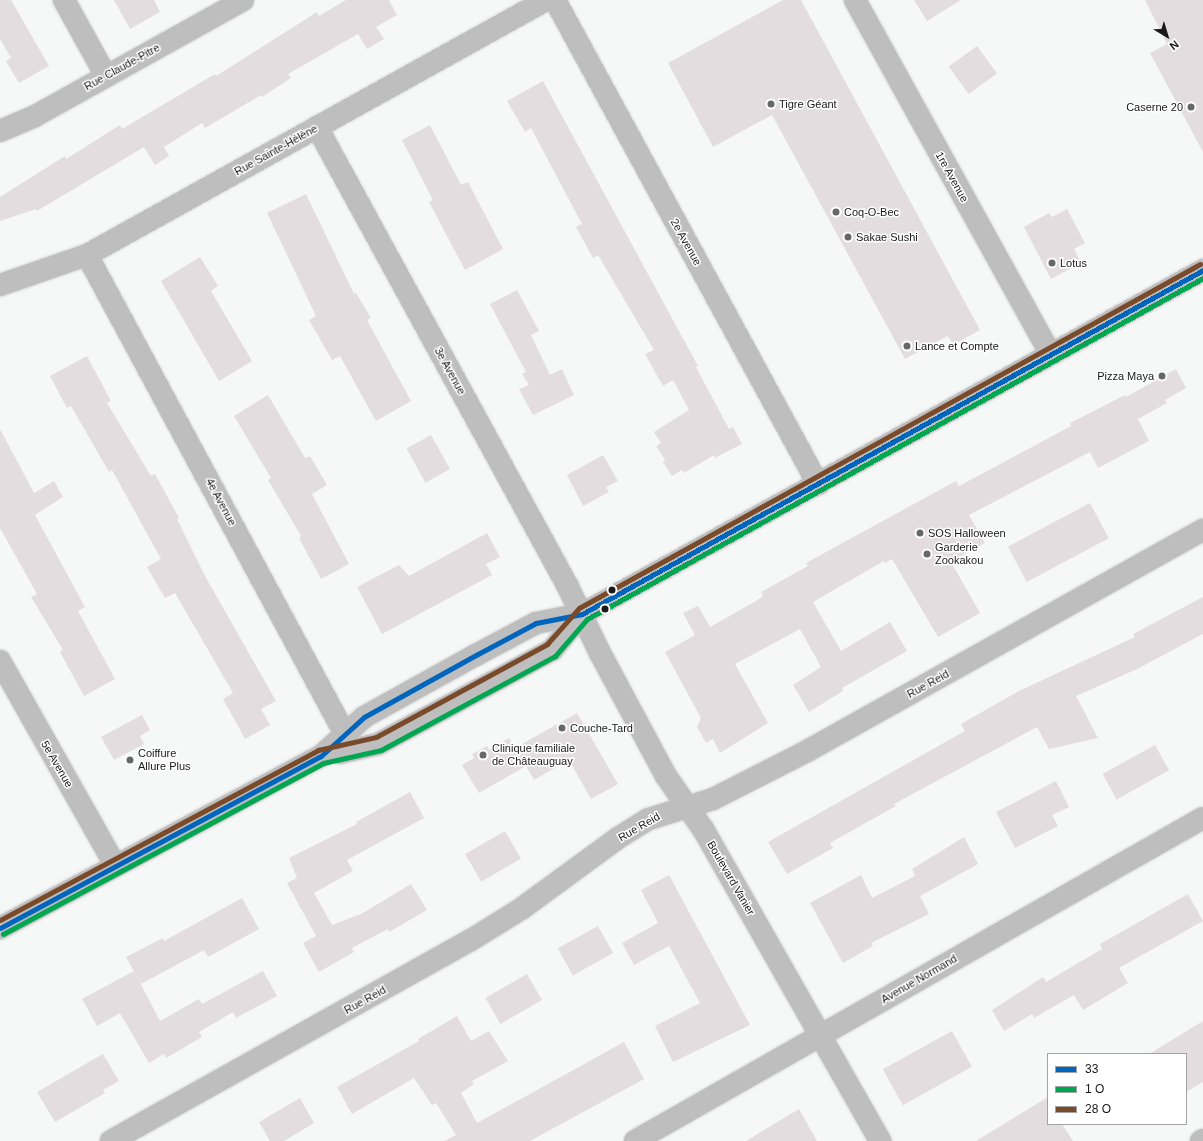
<!DOCTYPE html>
<html>
<head>
<meta charset="utf-8">
<style>
  body { margin:0 }
  #map { position:relative; width:1203px; height:1141px; overflow:hidden; background:#f6f7f7; font-family:Arial,sans-serif }
  div>[style] { position:absolute }
  [style*='--x'] { left:calc(var(--x)*1px); top:calc(var(--y)*1px); width:calc(var(--w)*1px); rotate:calc(var(--a)*1deg) }
  .building>* { inset:0; background:#e3dde0; transform-origin:0 0 }
  .roads { filter:drop-shadow(0 0 1px #d3d3d4) drop-shadow(0 0 1px #d3d3d4) }
  .minor>* { height:22px; margin:-11px; padding:0 11px; transform-origin:11px; border-radius:11px; background:#bebebe }
  .bus-1>* { height:5px; margin:-2.5px; padding:0 2.5px; transform-origin:2.5px; border-radius:2.5px; background:#0065bd }
  .bus-2>* { height:5px; margin:-2.5px; padding:0 2.5px; transform-origin:2.5px; border-radius:2.5px; background:#00a651 }
  .bus-3>* { height:5px; margin:-2.5px; padding:0 2.5px; transform-origin:2.5px; border-radius:2.5px; background:#7a4b2a }
  .dots>* { width:11px; height:11px; translate:-50% -50%; box-sizing:border-box; border:2px solid #fff; border-radius:50% }
  span { translate:-50% -50%; white-space:nowrap; text-align:center; line-height:1.15; -webkit-text-stroke:3px #fff; paint-order:stroke }
  .street-label { font-size:11px; color:#19191a }
  .poi-label { font-size:11px; color:#19191a }
  .left { translate:0 -50%; text-align:left }
  .right { translate:-100% -50%; text-align:right }
  .legend { position:absolute; left:1047px; top:1053px; width:140px; height:72px; box-sizing:border-box; background:#fff; border:1px solid #a3a3a3; margin:0; padding:5px 7px; list-style:none; font-size:12px; color:#19191a }
  .legend li { display:flex; align-items:center; gap:8px; height:20px }
  .legend b { width:20px; border:1px solid #a3a3a3 }
  .north { position:absolute; left:1147px; top:16px; width:40px; height:40px; -webkit-text-stroke:3px #fff; paint-order:stroke; rotate:142deg; font-size:11px; font-weight:700; line-height:16px; text-align:center; color:#19191a }
  .north::after { content:''; display:block; margin:auto; width:14px; height:18px; background:#19191a; clip-path:polygon(50% 0,100% 100%,50% 72%,0 100%) }
</style>
</head>
<body>
<div id="map">
  <div class="building">
    <div style="clip-path:polygon(0 0,11px 0,49px 66px,19px 83px,6px 61px,11px 58px,0 39px)"></div>
    <div style="clip-path:polygon(114px 0,154px 0,160px 12px,130px 29px)"></div>
    <div style="clip-path:polygon(346px 0,389px 0,397px 15px,376px 27px,384px 39px,367px 49px,358px 34px,288px 74px,291px 78px,262px 97px,261px 95px,205px 128px,202px 123px,164px 147px,169px 156px,155px 165px,144px 147px,37px 211px,36px 209px,0 221px,0 197px,65px 156px,66px 159px,120px 125px,122px 129px,215px 74px,216px 76px,317px 12px,319px 16px)"></div>
    <div style="clip-path:polygon(783px 0,801px 0,980px 330px,953px 345px,948px 336px,905px 359px,772px 115px,713px 147px,668px 63px)"></div>
    <div style="clip-path:polygon(914px 0,961px 0,927px 21px)"></div>
    <div style="clip-path:polygon(1145px 0,1203px 0,1203px 152px,1150px 53px,1167px 44px)"></div>
    <div style="left:977px;top:46px;width:34px;height:35px;rotate:54deg"></div>
    <div style="clip-path:polygon(543px 81px,698px 366px,696px 367px,729px 429px,733px 427px,742px 444px,715px 458px,714px 455px,684px 473px,682px 470px,672px 476px,663px 462px,665px 460px,656px 446px,661px 443px,654px 432px,689px 410px,673px 380px,663px 386px,645px 354px,654px 350px,598px 255px,593px 258px,576px 227px,582px 224px,531px 128px,525px 132px,507px 101px)"></div>
    <div style="clip-path:polygon(430px 125px,461px 185px,468px 182px,503px 249px,465px 270px,429px 202px,433px 200px,402px 140px)"></div>
    <div style="clip-path:polygon(306px 194px,354px 294px,356px 293px,371px 318px,367px 320px,411px 401px,376px 421px,340px 356px,332px 360px,309px 320px,316px 316px,267px 213px)"></div>
    <div style="clip-path:polygon(1067px 209px,1085px 243px,1074px 249px,1081px 263px,1051px 279px,1024px 227px,1049px 213px,1052px 217px)"></div>
    <div style="clip-path:polygon(200px 257px,218px 286px,211px 291px,252px 361px,219px 381px,161px 281px)"></div>
    <div style="clip-path:polygon(517px 290px,539px 331px,531px 335px,550px 375px,562px 369px,574px 395px,533px 415px,519px 389px,529px 385px,522px 374px,526px 372px,490px 304px)"></div>
    <div style="clip-path:polygon(87px 356px,111px 401px,107px 403px,151px 476px,155px 474px,179px 518px,177px 519px,205px 576px,276px 701px,261px 709px,270px 725px,245px 739px,223px 699px,233px 693px,175px 593px,165px 598px,147px 567px,161px 559px,112px 470px,109px 472px,71px 406px,67px 408px,50px 376px)"></div>
    <div style="clip-path:polygon(1176px 369px,1186px 388px,1165px 400px,1167px 403px,1138px 419px,1149px 441px,1098px 468px,1090px 452px,1086px 454px,969px 515px,985px 543px,951px 562px,980px 613px,938px 637px,892px 559px,885px 563px,884px 561px,813px 602px,841px 651px,890px 622px,907px 651px,842px 688px,843px 691px,809px 712px,793px 685px,821px 667px,800px 629px,735px 664px,768px 723px,720px 753px,713px 739px,706px 743px,697px 727px,701px 718px,665px 652px,695px 635px,683px 613px,698px 606px,710px 627px,756px 601px,763px 596px,761px 592px,808px 566px,806px 563px,837px 546px,956px 481px,959px 486px,1071px 426px,1070px 423px,1084px 416px,1125px 395px,1126px 397px)"></div>
    <div style="clip-path:polygon(268px 395px,305px 458px,310px 456px,327px 485px,312px 494px,349px 564px,321px 579px,299px 538px,301px 536px,268px 480px,271px 478px,234px 416px)"></div>
    <div style="clip-path:polygon(0 429px,34px 493px,54px 481px,63px 497px,35px 515px,85px 607px,78px 611px,115px 679px,84px 696px,60px 652px,63px 650px,31px 597px,37px 594px,0 528px)"></div>
    <div style="left:431px;top:435px;width:39px;height:28px;rotate:61deg"></div>
    <div style="clip-path:polygon(603px 455px,618px 481px,606px 487px,609px 492px,583px 506px,567px 475px)"></div>
    <div style="left:1090px;top:503px;width:40px;height:93px;rotate:62deg"></div>
    <div style="clip-path:polygon(487px 533px,500px 557px,486px 564px,492px 575px,382px 634px,357px 587px,399px 565px,409px 576px)"></div>
    <div style="clip-path:polygon(1203px 597px,1203px 634px,1137px 669px,1076px 696px,1098px 738px,1049px 749px,1037px 727px,894px 804px,896px 806px,830px 843px,833px 848px,787px 874px,768px 842px,965px 731px,961px 724px,1019px 691px,1135px 637px,1133px 634px)"></div>
    <div style="clip-path:polygon(577px 713px,618px 784px,591px 799px,569px 760px,534px 780px,526px 766px,479px 793px,462px 765px,474px 758px,472px 754px,487px 746px,489px 750px,509px 738px,515px 748px)"></div>
    <div style="clip-path:polygon(142px 715px,150px 730px,140px 736px,144px 744px,114px 760px,101px 737px)"></div>
    <div style="left:1155px;top:745px;width:29px;height:60px;rotate:61deg"></div>
    <div style="clip-path:polygon(1056px 781px,1069px 807px,1052px 815px,1058px 826px,1015px 848px,996px 812px)"></div>
    <div style="clip-path:polygon(410px 792px,424px 818px,347px 860px,353px 871px,314px 893px,332px 925px,363px 913px,411px 884px,427px 910px,389px 932px,388px 929px,352px 948px,354px 952px,319px 972px,303px 943px,316px 936px,287px 883px,297px 878px,289px 858px,357px 824px,356px 822px)"></div>
    <div style="left:505px;top:831px;width:32px;height:46px;rotate:60deg"></div>
    <div style="clip-path:polygon(964px 837px,978px 864px,920px 896px,929px 914px,871px 943px,873px 946px,843px 963px,810px 903px,861px 875px,872px 898px,915px 876px,912px 869px)"></div>
    <div style="clip-path:polygon(669px 875px,750px 1025px,673px 1062px,655px 1026px,700px 1003px,669px 946px,634px 965px,622px 943px,658px 923px,641px 890px)"></div>
    <div style="clip-path:polygon(1188px 894px,1203px 921px,1119px 968px,1128px 983px,1083px 1010px,1074px 995px,1034px 1018px,1032px 1014px,1004px 1031px,992px 1010px,1043px 977px,1046px 982px,1102px 949px,1100px 944px)"></div>
    <div style="clip-path:polygon(242px 898px,259px 929px,208px 957px,204px 950px,141px 984px,126px 957px,163px 938px,164px 941px)"></div>
    <div style="left:598px;top:926px;width:31px;height:46px;rotate:61deg"></div>
    <div style="clip-path:polygon(134px 971px,160px 1021px,199px 999px,202px 1004px,263px 971px,277px 996px,236px 1018px,233px 1012px,199px 1032px,202px 1037px,166px 1058px,164px 1054px,149px 1063px,120px 1013px,97px 1026px,82px 999px)"></div>
    <div style="left:527px;top:974px;width:30px;height:48px;rotate:60deg"></div>
    <div style="clip-path:polygon(457px 1016px,471px 1041px,489px 1031px,508px 1061px,472px 1081px,474px 1084px,461px 1093px,477px 1123px,624px 1042px,644px 1079px,530px 1141px,444px 1141px,456px 1135px,436px 1103px,432px 1105px,414px 1078px,352px 1114px,337px 1087px,419px 1041px,418px 1039px)"></div>
    <div style="clip-path:polygon(1203px 1021px,1203px 1082px,1186px 1092px,1186px 1054px,1149px 1054px)"></div>
    <div style="left:952px;top:1031px;width:41px;height:79px;rotate:61deg"></div>
    <div style="clip-path:polygon(103px 1054px,119px 1081px,103px 1090px,105px 1093px,55px 1122px,37px 1092px)"></div>
    <div style="clip-path:polygon(1048px 1097px,1048px 1124px,1062px 1124px,1073px 1141px,976px 1141px)"></div>
    <div style="clip-path:polygon(300px 1098px,314px 1123px,284px 1141px,270px 1141px,259px 1122px)"></div>
    <div style="clip-path:polygon(799px 1109px,817px 1141px,746px 1141px,779px 1121px)"></div>
  </div>
  <div class="roads">
    <div class="minor">
      <div style="--x:64;--y:0;--w:87;--a:61.1"></div>
      <div style="--x:555;--y:0;--w:551;--a:61.48"></div>
      <div style="--x:855;--y:0;--w:403;--a:61.1"></div>
      <div style="--x:317;--y:127;--w:522;--a:61.37"></div>
      <div style="--x:567;--y:585;--w:76;--a:64.1"></div>
      <div style="--x:600;--y:653;--w:140;--a:61.8"></div>
      <div style="--x:666;--y:776;--w:65;--a:55.1"></div>
      <div style="--x:703;--y:829;--w:359;--a:60.4"></div>
      <div style="--x:0;--y:131;--w:38;--a:-23"></div>
      <div style="--x:35;--y:116;--w:238;--a:-29.1"></div>
      <div style="--x:87;--y:255;--w:561;--a:61.7"></div>
      <div style="--x:0;--y:285;--w:92;--a:-19"></div>
      <div style="--x:87;--y:255;--w:525;--a:-29.05"></div>
      <div style="--x:0;--y:661;--w:234;--a:60.6"></div>
      <div style="--x:339;--y:753;--w:40;--a:-13"></div>
      <div style="--x:378;--y:744;--w:198;--a:-28.4"></div>
      <div style="--x:552;--y:650;--w:47;--a:-50.2"></div>
      <div style="--x:0;--y:928;--w:364;--a:-28.2"></div>
      <div style="--x:321;--y:756;--w:58;--a:-42.2"></div>
      <div style="--x:364;--y:717;--w:128;--a:-29"></div>
      <div style="--x:476;--y:655;--w:68;--a:-28.1"></div>
      <div style="--x:536;--y:623;--w:47;--a:-11.1"></div>
      <div style="--x:582;--y:614;--w:710;--a:-28.98"></div>
      <div style="--x:111;--y:1141;--w:412;--a:-29.2"></div>
      <div style="--x:471;--y:940;--w:59;--a:-31.8"></div>
      <div style="--x:521;--y:909;--w:120;--a:-36.2"></div>
      <div style="--x:618;--y:838;--w:36;--a:-32"></div>
      <div style="--x:649;--y:819;--w:67;--a:-17.4"></div>
      <div style="--x:713;--y:799;--w:108;--a:-27"></div>
      <div style="--x:809;--y:750;--w:451;--a:-29.2"></div>
      <div style="--x:635;--y:1141;--w:653;--a:-29.63"></div>
      <div style="--x:1201;--y:1141;--w:2;--a:-27"></div>
    </div>
  </div>
  <div class="bus-1">
    <div style="--x:0;--y:928;--w:364;--a:-28.2"></div>
    <div style="--x:321;--y:756;--w:58;--a:-42.2"></div>
    <div style="--x:364;--y:717;--w:128;--a:-29"></div>
    <div style="--x:476;--y:655;--w:68;--a:-28.1"></div>
    <div style="--x:536;--y:623;--w:47;--a:-11.1"></div>
    <div style="--x:582;--y:614;--w:710;--a:-28.98"></div>
  </div>
  <div class="bus-2">
    <div style="--x:3;--y:934;--w:363;--a:-28.1"></div>
    <div style="--x:323;--y:763;--w:59;--a:-12.6"></div>
    <div style="--x:381;--y:750;--w:198;--a:-28.4"></div>
    <div style="--x:555;--y:656;--w:49;--a:-49.1"></div>
    <div style="--x:587;--y:619;--w:704;--a:-28.97"></div>
  </div>
  <div class="bus-3">
    <div style="--x:0;--y:920;--w:361;--a:-28.1"></div>
    <div style="--x:318;--y:750;--w:59;--a:-12.6"></div>
    <div style="--x:376;--y:737;--w:195;--a:-28.5"></div>
    <div style="--x:547;--y:644;--w:48;--a:-48.4"></div>
    <div style="--x:579;--y:608;--w:710;--a:-28.98"></div>
  </div>
  <div class="dots">
    <div style="left:771px;top:104px;background:#666767"></div>
    <div style="left:1191px;top:107px;background:#666767"></div>
    <div style="left:836px;top:212px;background:#666767"></div>
    <div style="left:848px;top:237px;background:#666767"></div>
    <div style="left:1052px;top:263px;background:#666767"></div>
    <div style="left:907px;top:346px;background:#666767"></div>
    <div style="left:1162px;top:376px;background:#666767"></div>
    <div style="left:920px;top:533px;background:#666767"></div>
    <div style="left:927px;top:554px;background:#666767"></div>
    <div style="left:612px;top:590px;background:#19191a"></div>
    <div style="left:605px;top:609px;background:#19191a"></div>
    <div style="left:562px;top:728px;background:#666767"></div>
    <div style="left:483px;top:755px;background:#666767"></div>
    <div style="left:130px;top:760px;background:#666767"></div>
  </div>
  <div class="street-label">
    <span style="left:122px;top:67px;rotate:-29deg">Rue Claude-Pitre</span>
    <span style="left:276px;top:150px;rotate:-29deg">Rue Sainte-Hélène</span>
    <span style="left:952px;top:177px;rotate:61deg">1re Avenue</span>
    <span style="left:686px;top:242px;rotate:61deg">2e Avenue</span>
    <span style="left:450px;top:371px;rotate:61deg">3e Avenue</span>
    <span style="left:221px;top:502px;rotate:62deg">4e Avenue</span>
    <span style="left:928px;top:684px;rotate:-29deg">Rue Reid</span>
    <span style="left:57px;top:764px;rotate:60deg">5e Avenue</span>
    <span style="left:639px;top:827px;rotate:-30deg">Rue Reid</span>
    <span style="left:731px;top:878px;rotate:60deg">Boulevard Vanier</span>
    <span style="left:919px;top:979px;rotate:-30deg">Avenue Normand</span>
    <span style="left:365px;top:1000px;rotate:-29deg">Rue Reid</span>
  </div>
  <div class="poi-label">
    <span class="left" style="left:779px;top:104px">Tigre Géant</span>
    <span class="right" style="left:1183px;top:107px">Caserne 20</span>
    <span class="left" style="left:844px;top:212px">Coq-O-Bec</span>
    <span class="left" style="left:856px;top:237px">Sakae Sushi</span>
    <span class="left" style="left:1060px;top:263px">Lotus</span>
    <span class="left" style="left:915px;top:346px">Lance et Compte</span>
    <span class="right" style="left:1154px;top:376px">Pizza Maya</span>
    <span class="left" style="left:928px;top:533px">SOS Halloween</span>
    <span class="left" style="left:935px;top:554px">Garderie<br>Zookakou</span>
    <span class="left" style="left:570px;top:728px">Couche-Tard</span>
    <span class="left" style="left:492px;top:755px">Clinique familiale<br>de Châteauguay</span>
    <span class="left" style="left:138px;top:760px">Coiffure<br>Allure Plus</span>
  </div>
  <ul class="legend">
  <li><b style="height:5px;background:#0065bd"></b>33</li>
  <li><b style="height:5px;background:#00a651"></b>1 O</li>
  <li><b style="height:5px;background:#7a4b2a"></b>28 O</li>
  </ul>
  <div class="north">N</div>
</div>
</body>
</html>
